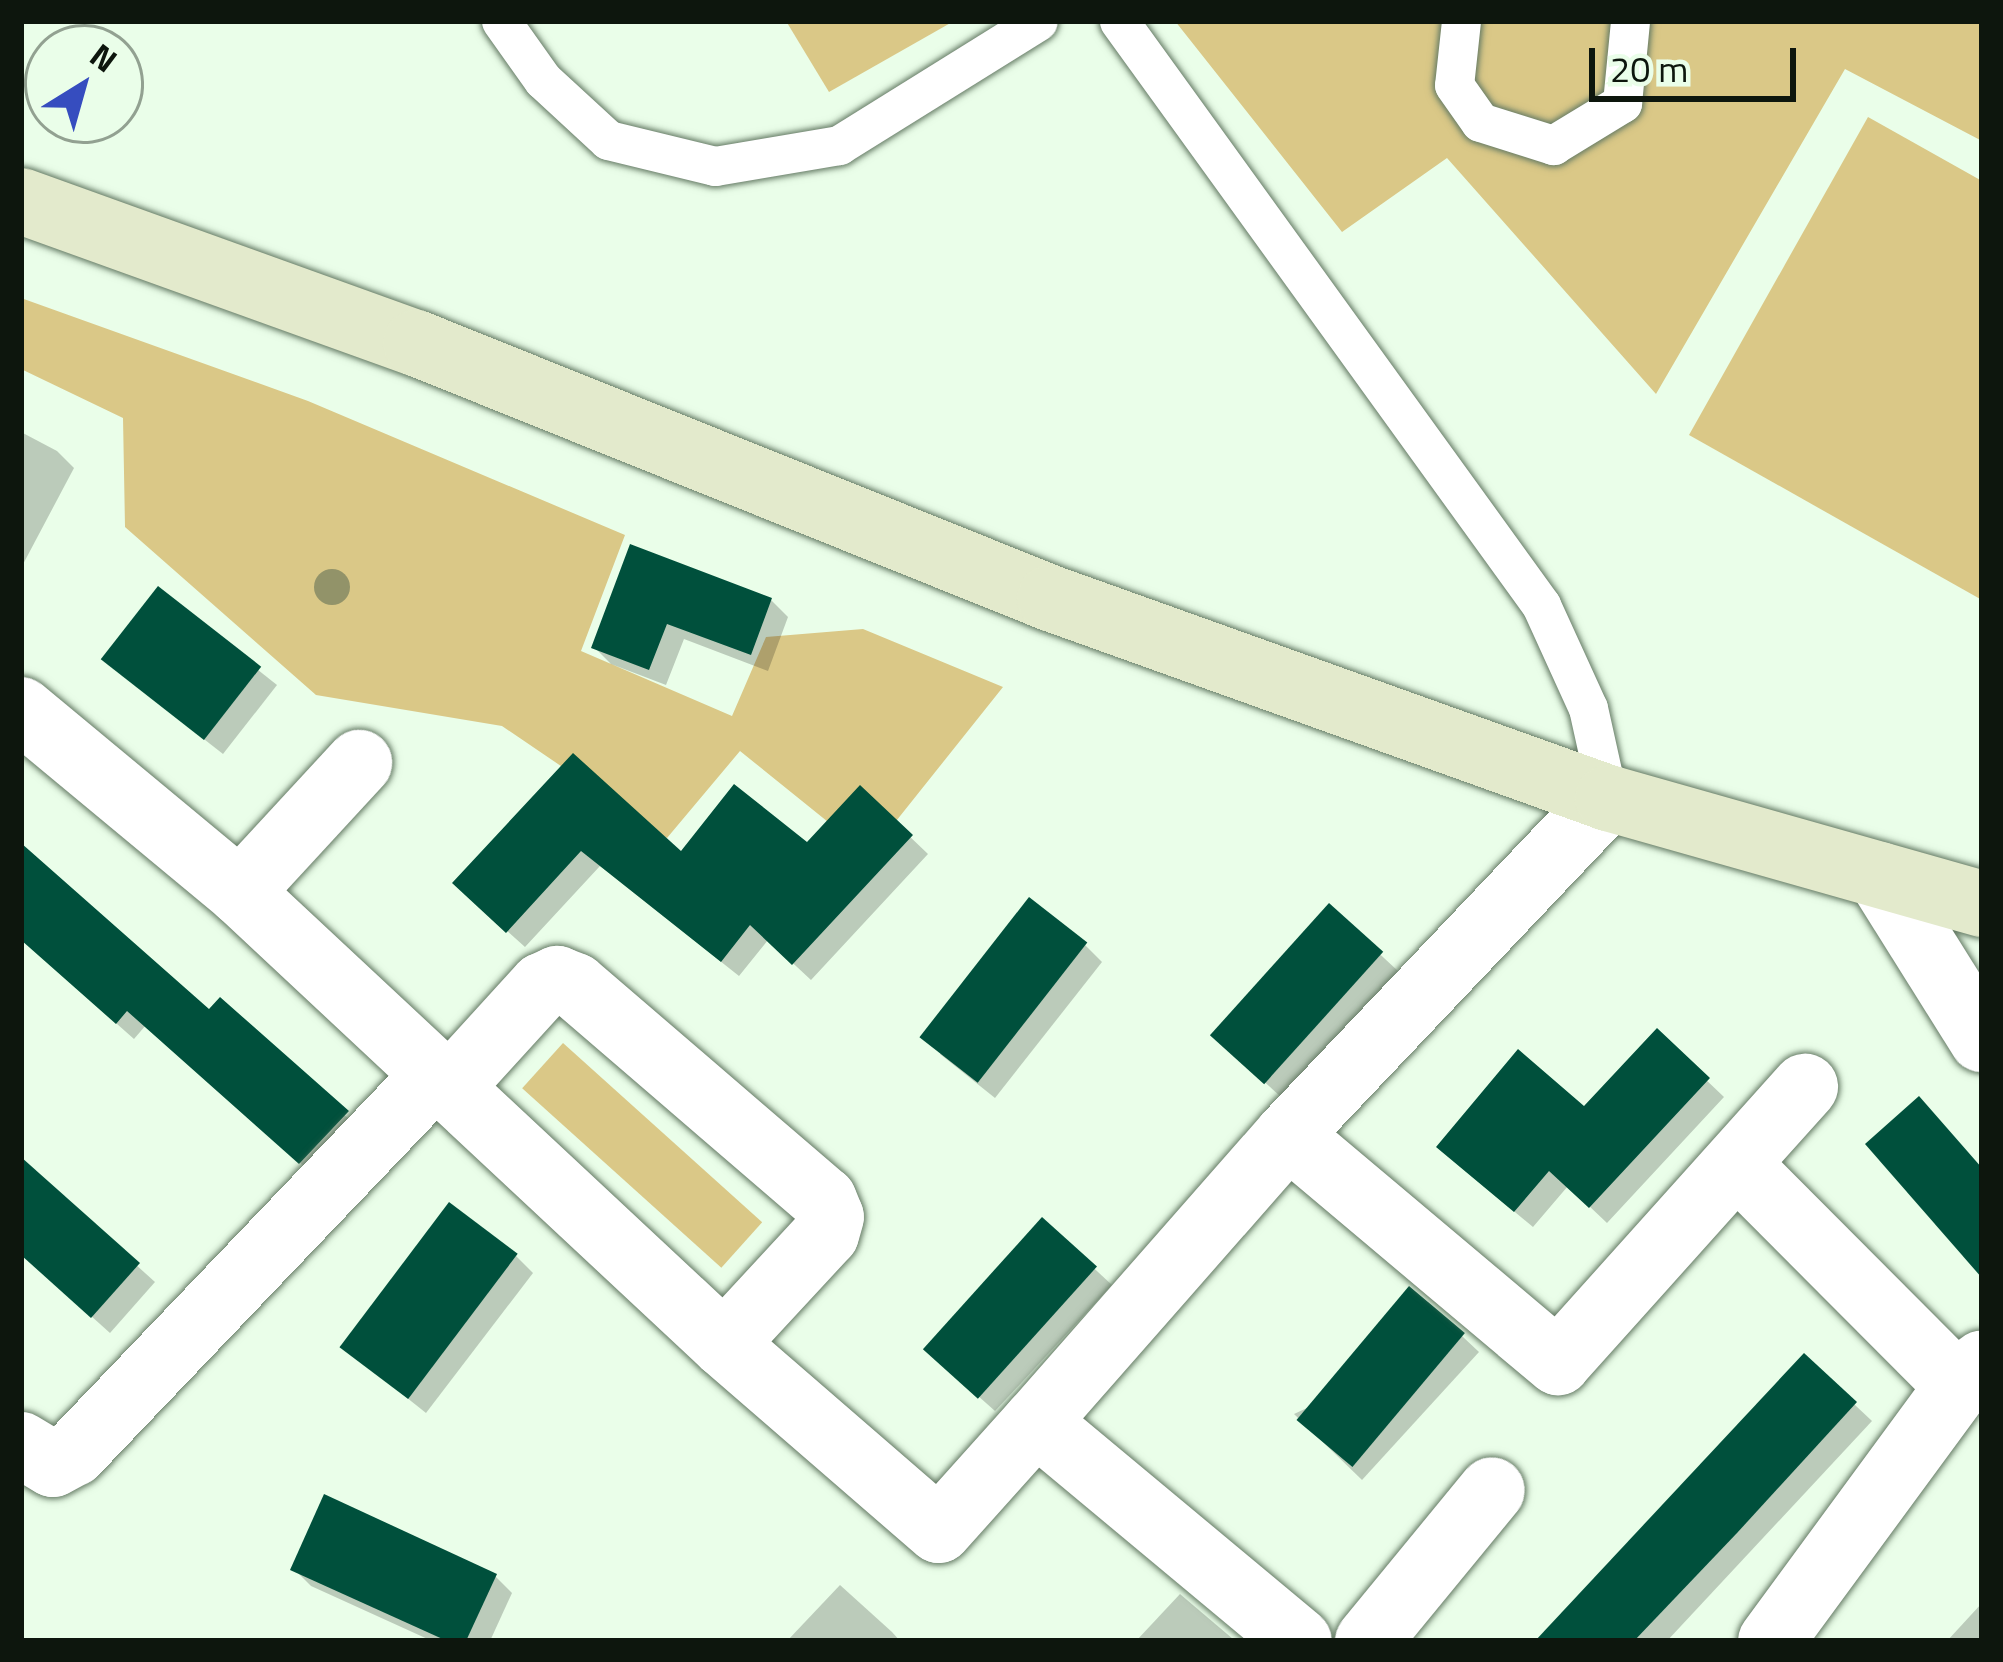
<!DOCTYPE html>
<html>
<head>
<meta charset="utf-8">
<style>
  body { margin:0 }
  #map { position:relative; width:2003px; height:1662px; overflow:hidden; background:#eafee9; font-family:"Titillium Web",sans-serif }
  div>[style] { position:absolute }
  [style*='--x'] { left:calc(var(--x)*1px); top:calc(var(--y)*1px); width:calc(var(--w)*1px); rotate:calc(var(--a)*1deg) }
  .green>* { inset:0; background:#dac887; transform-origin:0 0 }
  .shadow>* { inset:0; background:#0003 }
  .building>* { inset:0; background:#00503c; transform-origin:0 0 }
  .roads { filter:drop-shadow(0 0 3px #647a64) drop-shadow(0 0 3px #647a64) }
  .service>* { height:39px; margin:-19.5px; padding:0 19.5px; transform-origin:19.5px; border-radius:19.5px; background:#fff }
  .minor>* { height:66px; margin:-33px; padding:0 33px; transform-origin:33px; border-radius:33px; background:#fff }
  .secondary>* { height:66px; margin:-33px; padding:0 33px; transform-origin:33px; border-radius:33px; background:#e3eacc }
  .trees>* { width:36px; height:36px; margin:-18px; border-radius:50%; background:#929369 }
  span { translate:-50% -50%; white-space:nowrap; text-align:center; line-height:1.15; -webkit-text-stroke:12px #eafee9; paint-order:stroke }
  .frame { position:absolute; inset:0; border:24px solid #0d160d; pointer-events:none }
  .north { position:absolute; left:24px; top:24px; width:120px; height:120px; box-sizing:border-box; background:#eafee9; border:3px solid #92a191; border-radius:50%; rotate:37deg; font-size:33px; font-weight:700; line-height:48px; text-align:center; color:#0d160d }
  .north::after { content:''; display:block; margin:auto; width:42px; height:54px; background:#364dbf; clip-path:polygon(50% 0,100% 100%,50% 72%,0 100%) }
  .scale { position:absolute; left:1589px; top:48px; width:207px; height:54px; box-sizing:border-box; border:6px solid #0d160d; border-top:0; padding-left:15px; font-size:36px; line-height:42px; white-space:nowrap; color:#0d160d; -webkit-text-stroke:9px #eafee9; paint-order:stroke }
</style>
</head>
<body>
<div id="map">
  <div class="green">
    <div style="clip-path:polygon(786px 21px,954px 21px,829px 92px)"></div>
    <div style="clip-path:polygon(1175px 21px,1982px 21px,1982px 141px,1845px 69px,1656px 394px,1447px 158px,1342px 232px)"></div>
    <div style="clip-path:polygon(1868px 117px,1982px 181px,1982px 600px,1689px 435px)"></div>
    <div style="clip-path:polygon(21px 298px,308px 401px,625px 535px,581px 651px,732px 716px,766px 637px,863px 629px,1003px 687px,869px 855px,740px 751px,667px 838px,502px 726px,316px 695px,125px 527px,123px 418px,21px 369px)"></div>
    <div style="left:563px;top:1043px;width:268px;height:61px;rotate:42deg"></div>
  </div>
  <div class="shadow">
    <div style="clip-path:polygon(21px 432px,57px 451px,74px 468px,21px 568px)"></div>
    <div style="clip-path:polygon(632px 547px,771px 600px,788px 617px,768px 671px,684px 639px,666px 685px,611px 664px,594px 647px)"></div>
    <div style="clip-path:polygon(158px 590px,277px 685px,223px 754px,122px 675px)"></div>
    <div style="clip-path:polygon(573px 757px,681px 856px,807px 846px,860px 789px,928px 854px,811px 980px,768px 940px,739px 976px,600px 866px,525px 947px,473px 900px)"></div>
    <div style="clip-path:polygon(21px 847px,210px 1013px,364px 1130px,317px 1178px,146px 1025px,134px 1039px,21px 939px)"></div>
    <div style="clip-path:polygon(1329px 907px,1398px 971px,1281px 1097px,1229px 1050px)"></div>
    <div style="clip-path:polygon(1085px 945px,1102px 962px,995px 1098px,940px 1054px)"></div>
    <div style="clip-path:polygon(1657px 1033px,1724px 1097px,1607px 1223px,1568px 1186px,1533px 1227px,1457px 1164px,1585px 1110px)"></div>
    <div style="clip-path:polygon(21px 1161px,155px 1282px,110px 1333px,21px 1253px)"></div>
    <div style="clip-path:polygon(1043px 1221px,1112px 1285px,995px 1411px,942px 1364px)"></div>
    <div style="clip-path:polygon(516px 1256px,533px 1273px,426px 1413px,342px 1346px)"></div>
    <div style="clip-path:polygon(1462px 1336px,1479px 1352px,1362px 1480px,1294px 1414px)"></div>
    <div style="clip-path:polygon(1804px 1357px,1872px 1421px,1667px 1641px,1539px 1641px)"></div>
    <div style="clip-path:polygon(294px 1569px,495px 1576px,512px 1593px,490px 1641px,432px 1641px,311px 1586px)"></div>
    <div style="clip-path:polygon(840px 1585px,892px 1632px,900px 1641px,787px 1641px)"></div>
    <div style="clip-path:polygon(1180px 1594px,1233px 1639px,1235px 1641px,1136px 1641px)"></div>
    <div style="clip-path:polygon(1982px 1603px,1982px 1641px,1947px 1641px)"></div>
  </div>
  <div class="building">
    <div style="clip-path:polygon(630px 544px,772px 598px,751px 655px,667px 624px,649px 670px,591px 648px)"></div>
    <div style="left:158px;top:586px;width:131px;height:93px;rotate:38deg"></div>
    <div style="clip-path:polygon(573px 753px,681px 851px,734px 784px,807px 842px,860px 785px,913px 835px,792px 965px,750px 925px,721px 962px,581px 851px,506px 933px,452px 883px)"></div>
    <div style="clip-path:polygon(21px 843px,209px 1009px,220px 997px,349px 1111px,299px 1164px,127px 1011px,116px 1024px,21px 940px)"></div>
    <div style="left:1029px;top:897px;width:74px;height:178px;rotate:38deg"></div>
    <div style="left:1329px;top:903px;width:73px;height:178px;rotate:42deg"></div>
    <div style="clip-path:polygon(1657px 1028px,1710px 1078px,1589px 1208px,1549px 1171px,1514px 1212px,1436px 1147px,1518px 1049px,1584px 1106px)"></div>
    <div style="clip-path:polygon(1919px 1096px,1982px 1168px,1982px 1278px,1865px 1144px)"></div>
    <div style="clip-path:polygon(21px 1157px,140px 1263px,91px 1318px,21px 1255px)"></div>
    <div style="left:449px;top:1202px;width:86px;height:182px;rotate:37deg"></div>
    <div style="left:1042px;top:1217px;width:74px;height:178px;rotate:42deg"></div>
    <div style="left:1409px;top:1286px;width:73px;height:175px;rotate:40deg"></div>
    <div style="clip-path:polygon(1804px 1353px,1857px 1402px,1737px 1533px,1634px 1641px,1535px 1641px)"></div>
    <div style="clip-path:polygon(324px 1494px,497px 1574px,466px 1641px,447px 1641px,290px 1570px)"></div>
  </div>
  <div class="roads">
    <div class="service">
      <div style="--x:501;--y:21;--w:72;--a:54.6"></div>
      <div style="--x:543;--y:80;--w:88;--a:42.7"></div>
      <div style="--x:608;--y:140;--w:110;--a:13.7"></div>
      <div style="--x:715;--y:166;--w:126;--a:-9.6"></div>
      <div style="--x:839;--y:145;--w:234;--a:-31.9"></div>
      <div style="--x:1119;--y:21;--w:721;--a:54.15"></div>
      <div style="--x:1541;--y:605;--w:113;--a:65.5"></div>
      <div style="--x:1588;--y:708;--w:92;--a:77.5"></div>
      <div style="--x:1461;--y:21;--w:64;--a:96.2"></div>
      <div style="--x:1454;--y:85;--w:45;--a:54.9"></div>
      <div style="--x:1480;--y:122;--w:77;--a:17.5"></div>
      <div style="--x:1553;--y:145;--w:81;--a:-31.3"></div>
      <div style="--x:1622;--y:103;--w:82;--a:-84.4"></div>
    </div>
    <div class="minor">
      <div style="--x:21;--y:710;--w:285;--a:39.7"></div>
      <div style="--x:240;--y:892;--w:662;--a:43.04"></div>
      <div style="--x:724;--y:1344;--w:284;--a:40.9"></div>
      <div style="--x:939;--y:1530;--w:145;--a:-48.1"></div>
      <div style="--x:1036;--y:1422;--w:342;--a:39.8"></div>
      <div style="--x:1879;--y:875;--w:194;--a:57.9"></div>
      <div style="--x:240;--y:892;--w:176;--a:-47.3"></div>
      <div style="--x:450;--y:1087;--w:137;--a:-47.7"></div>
      <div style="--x:542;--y:986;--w:17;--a:-25"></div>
      <div style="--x:557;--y:979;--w:19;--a:21"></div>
      <div style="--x:575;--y:986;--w:328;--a:40.7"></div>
      <div style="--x:824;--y:1200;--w:18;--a:68"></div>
      <div style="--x:831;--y:1217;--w:18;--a:106"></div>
      <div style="--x:826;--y:1234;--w:150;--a:132.8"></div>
      <div style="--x:1288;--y:1135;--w:353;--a:40.1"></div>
      <div style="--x:1558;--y:1362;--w:370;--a:-48.1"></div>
      <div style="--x:1738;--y:1165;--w:312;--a:45.1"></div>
      <div style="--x:1036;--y:1422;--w:382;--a:-48.7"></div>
      <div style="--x:1288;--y:1135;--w:465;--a:-46.5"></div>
      <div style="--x:21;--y:1445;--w:37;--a:31"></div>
      <div style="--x:53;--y:1464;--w:24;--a:-28"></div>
      <div style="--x:74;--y:1453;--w:524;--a:-46.31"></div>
      <div style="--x:1368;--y:1641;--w:195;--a:-50.6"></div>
      <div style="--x:1771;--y:1641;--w:316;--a:-53.7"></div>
      <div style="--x:1958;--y:1386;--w:33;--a:-43"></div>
    </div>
    <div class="secondary">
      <div style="--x:21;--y:201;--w:420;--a:19.8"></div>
      <div style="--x:416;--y:343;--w:683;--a:21.91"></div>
      <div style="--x:1050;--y:598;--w:593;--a:19.72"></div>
      <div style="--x:1608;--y:798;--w:389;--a:15.8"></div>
    </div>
  </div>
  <div class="trees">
    <div style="left:332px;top:587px"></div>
  </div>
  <div class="frame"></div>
  <div class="north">N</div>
  <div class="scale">20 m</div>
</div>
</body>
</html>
